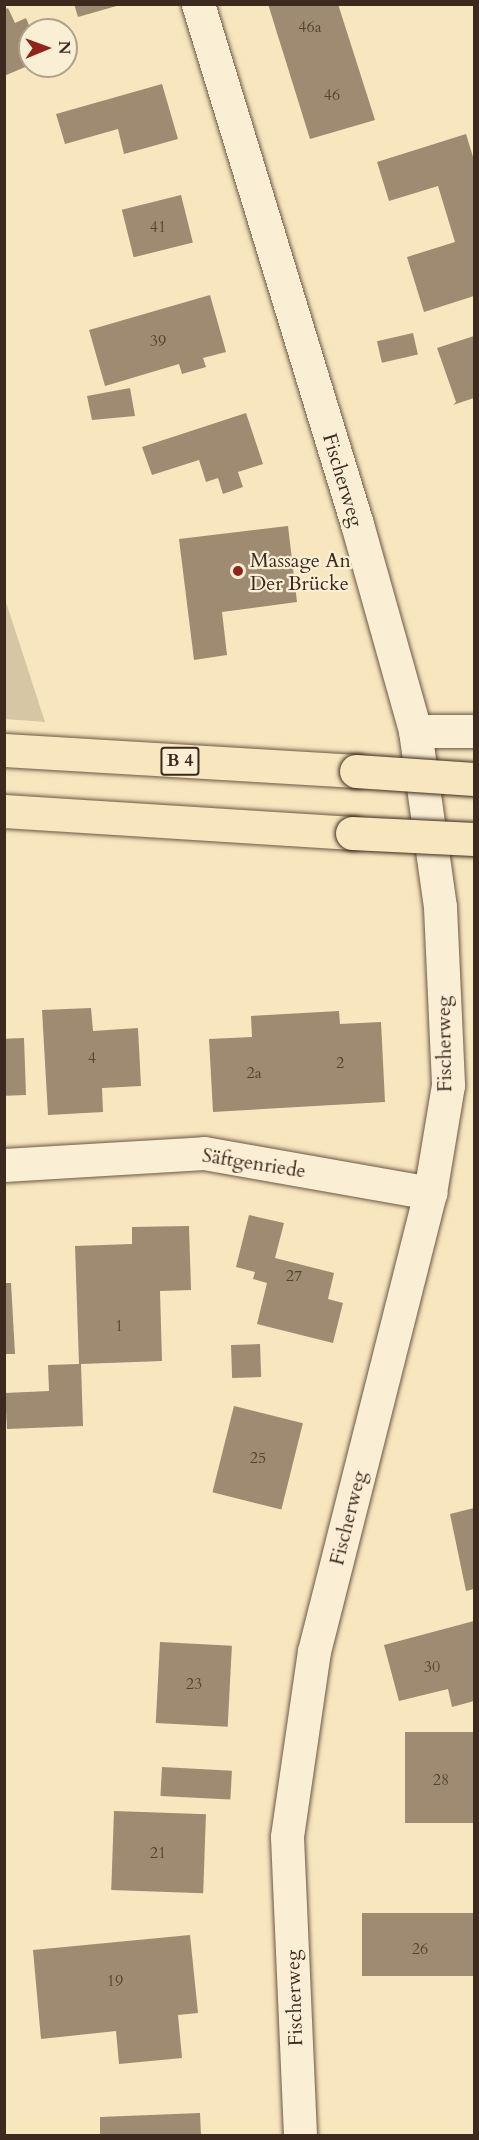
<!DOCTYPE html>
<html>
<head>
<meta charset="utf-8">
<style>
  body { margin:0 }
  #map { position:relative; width:479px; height:2140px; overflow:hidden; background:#f7e6be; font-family:Cardo,serif }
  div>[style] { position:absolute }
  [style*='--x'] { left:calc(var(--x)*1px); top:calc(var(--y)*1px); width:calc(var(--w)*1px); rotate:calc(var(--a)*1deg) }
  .green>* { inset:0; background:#d7c6a3 }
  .building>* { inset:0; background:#9e8b71; transform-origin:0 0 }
  .roads { filter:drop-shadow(0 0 2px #6c5846) drop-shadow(0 0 2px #6c5846) }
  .minor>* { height:33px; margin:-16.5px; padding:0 16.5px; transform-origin:16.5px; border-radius:16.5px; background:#faefd5 }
  .highway>* { height:33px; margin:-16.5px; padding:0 16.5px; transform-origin:16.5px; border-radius:16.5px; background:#f7e6be }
  .bridges { filter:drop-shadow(0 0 2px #3d291e) drop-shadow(0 0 2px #3d291e) }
  .highway-bridge>* { height:33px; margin:-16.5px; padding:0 16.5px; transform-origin:16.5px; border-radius:16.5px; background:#f7e6be }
  .dots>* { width:16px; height:16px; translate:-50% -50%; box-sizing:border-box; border:3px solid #faefd5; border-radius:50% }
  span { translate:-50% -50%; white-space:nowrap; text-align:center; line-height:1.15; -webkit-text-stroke:4.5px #faefd5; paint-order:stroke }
  .number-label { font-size:16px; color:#554233 }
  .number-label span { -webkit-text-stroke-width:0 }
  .shield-label span { padding:2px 4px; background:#faefd5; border:2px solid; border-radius:4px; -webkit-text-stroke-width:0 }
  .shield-label { font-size:18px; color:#3d291e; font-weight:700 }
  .street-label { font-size:20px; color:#3d291e }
  .poi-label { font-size:20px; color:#3d291e }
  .left { translate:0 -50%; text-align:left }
  .frame { position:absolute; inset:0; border:6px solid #3d291e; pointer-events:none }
  .north { position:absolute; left:18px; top:18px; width:60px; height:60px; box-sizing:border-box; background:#faefd5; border:2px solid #aea08c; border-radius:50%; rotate:89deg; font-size:16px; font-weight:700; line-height:24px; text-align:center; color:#3d291e }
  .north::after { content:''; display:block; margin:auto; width:21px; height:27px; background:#8f2418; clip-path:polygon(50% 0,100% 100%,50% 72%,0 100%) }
</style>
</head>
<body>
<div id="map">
  <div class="green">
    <div style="clip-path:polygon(4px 599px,5px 599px,45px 722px,5px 719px)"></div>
  </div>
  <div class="building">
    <div style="clip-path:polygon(74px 4px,120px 4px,120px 5px,78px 17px)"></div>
    <div style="clip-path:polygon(268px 4px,338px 4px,375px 120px,310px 139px)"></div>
    <div style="clip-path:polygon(8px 8px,15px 23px,26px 18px,31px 30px,30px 65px,4px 76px,4px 10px)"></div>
    <div style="clip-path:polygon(162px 84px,178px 139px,124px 154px,118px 129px,65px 144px,56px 114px)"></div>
    <div style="clip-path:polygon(466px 134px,474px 160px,474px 296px,424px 312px,407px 257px,455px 242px,438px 186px,389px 201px,377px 162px)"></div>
    <div style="left:181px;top:195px;width:49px;height:61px;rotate:76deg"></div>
    <div style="clip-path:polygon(210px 295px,226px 352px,203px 358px,206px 367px,182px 374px,179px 364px,105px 386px,89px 330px)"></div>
    <div style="left:413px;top:333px;width:22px;height:37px;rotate:77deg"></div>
    <div style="clip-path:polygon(474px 336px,474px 398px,453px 405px,456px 402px,437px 348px)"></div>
    <div style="clip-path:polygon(130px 388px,135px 416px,92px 420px,87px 396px)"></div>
    <div style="clip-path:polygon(246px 413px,263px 464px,238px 472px,243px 487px,223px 494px,218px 478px,206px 482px,199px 460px,152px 475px,142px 447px)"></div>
    <div style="clip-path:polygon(288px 526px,297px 602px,222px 612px,227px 655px,194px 660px,179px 539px)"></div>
    <div style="clip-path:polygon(91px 1008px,93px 1031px,138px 1028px,141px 1086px,102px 1088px,103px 1112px,48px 1115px,42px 1010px)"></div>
    <div style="clip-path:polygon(339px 1011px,340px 1024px,381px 1022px,385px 1102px,213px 1112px,209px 1039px,252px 1037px,251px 1016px)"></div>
    <div style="left:24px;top:1038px;width:57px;height:20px;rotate:88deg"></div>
    <div style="clip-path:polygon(249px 1215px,284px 1223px,275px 1258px,334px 1273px,328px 1299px,343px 1303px,333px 1343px,257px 1324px,267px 1283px,253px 1279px,255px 1272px,236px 1267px)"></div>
    <div style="clip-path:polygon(189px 1226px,191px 1290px,160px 1291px,162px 1361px,81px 1364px,83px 1426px,7px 1429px,5px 1393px,49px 1391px,48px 1365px,79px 1364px,75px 1246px,132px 1244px,132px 1227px)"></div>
    <div style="clip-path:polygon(4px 1283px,11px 1283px,15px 1354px,4px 1354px)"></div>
    <div style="left:260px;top:1344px;width:33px;height:29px;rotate:88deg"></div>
    <div style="left:234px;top:1406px;width:71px;height:89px;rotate:14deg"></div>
    <div style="clip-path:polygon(474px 1508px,474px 1589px,466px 1591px,450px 1514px)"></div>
    <div style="clip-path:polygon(474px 1621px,474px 1701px,452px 1707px,448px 1689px,399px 1701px,384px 1645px)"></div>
    <div style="left:160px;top:1642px;width:72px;height:81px;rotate:3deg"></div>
    <div style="left:474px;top:1732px;width:91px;height:69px;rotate:90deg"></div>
    <div style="left:162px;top:1767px;width:70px;height:29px;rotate:3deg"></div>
    <div style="left:114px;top:1811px;width:92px;height:79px;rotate:2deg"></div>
    <div style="left:474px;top:1913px;width:63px;height:112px;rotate:90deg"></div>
    <div style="clip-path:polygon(190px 1935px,198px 2013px,178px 2015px,182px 2058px,119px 2064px,116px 2031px,41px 2039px,33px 1950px)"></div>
    <div style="clip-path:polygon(200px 2113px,201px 2136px,100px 2136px,100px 2117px)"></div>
  </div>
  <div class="roads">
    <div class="minor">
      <div style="--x:198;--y:4;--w:544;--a:73"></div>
      <div style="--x:357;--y:524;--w:215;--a:74.3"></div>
      <div style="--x:415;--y:731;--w:178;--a:81.9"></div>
      <div style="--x:440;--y:907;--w:178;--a:87.4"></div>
      <div style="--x:448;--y:1085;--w:109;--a:99.5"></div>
      <div style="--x:430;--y:1193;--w:472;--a:104.2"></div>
      <div style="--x:314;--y:1651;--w:188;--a:98.3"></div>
      <div style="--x:287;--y:1837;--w:299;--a:87.5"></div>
      <div style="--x:415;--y:731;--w:59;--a:0"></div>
      <div style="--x:4;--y:1165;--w:200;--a:-3.4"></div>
      <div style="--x:204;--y:1153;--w:230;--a:10"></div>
    </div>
    <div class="highway">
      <div style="--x:4;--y:750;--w:353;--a:3.4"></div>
      <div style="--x:4;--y:811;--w:349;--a:3.6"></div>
    </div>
  </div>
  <div class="bridges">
    <div class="highway-bridge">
      <div style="--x:356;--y:771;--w:118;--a:3.9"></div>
      <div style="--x:352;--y:833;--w:122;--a:2.8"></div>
    </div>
  </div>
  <div class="dots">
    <div style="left:238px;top:571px;background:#8f2418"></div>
  </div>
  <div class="number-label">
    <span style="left:310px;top:27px">46a</span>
    <span style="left:332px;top:95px">46</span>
    <span style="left:158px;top:227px">41</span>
    <span style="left:158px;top:341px">39</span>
    <span style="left:92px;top:1058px">4</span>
    <span style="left:340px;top:1063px">2</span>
    <span style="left:254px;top:1073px">2a</span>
    <span style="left:294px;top:1276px">27</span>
    <span style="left:119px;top:1326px">1</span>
    <span style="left:258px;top:1458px">25</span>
    <span style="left:432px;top:1667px">30</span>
    <span style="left:194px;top:1684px">23</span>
    <span style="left:441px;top:1780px">28</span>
    <span style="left:158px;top:1853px">21</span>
    <span style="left:420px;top:1949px">26</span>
    <span style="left:115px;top:1981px">19</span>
  </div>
  <div class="shield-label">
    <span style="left:180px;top:761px">B 4</span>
  </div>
  <div class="street-label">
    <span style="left:343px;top:480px;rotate:73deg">Fischerweg</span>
    <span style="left:444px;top:1044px;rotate:-91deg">Fischerweg</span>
    <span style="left:254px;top:1163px;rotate:9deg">Säftgenriede</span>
    <span style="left:348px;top:1518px;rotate:-76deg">Fischerweg</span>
    <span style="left:294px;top:1998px;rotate:-92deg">Fischerweg</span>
  </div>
  <div class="poi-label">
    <span class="left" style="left:250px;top:572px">Massage An<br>Der Brücke</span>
  </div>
  <div class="frame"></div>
  <div class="north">N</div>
</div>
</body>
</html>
